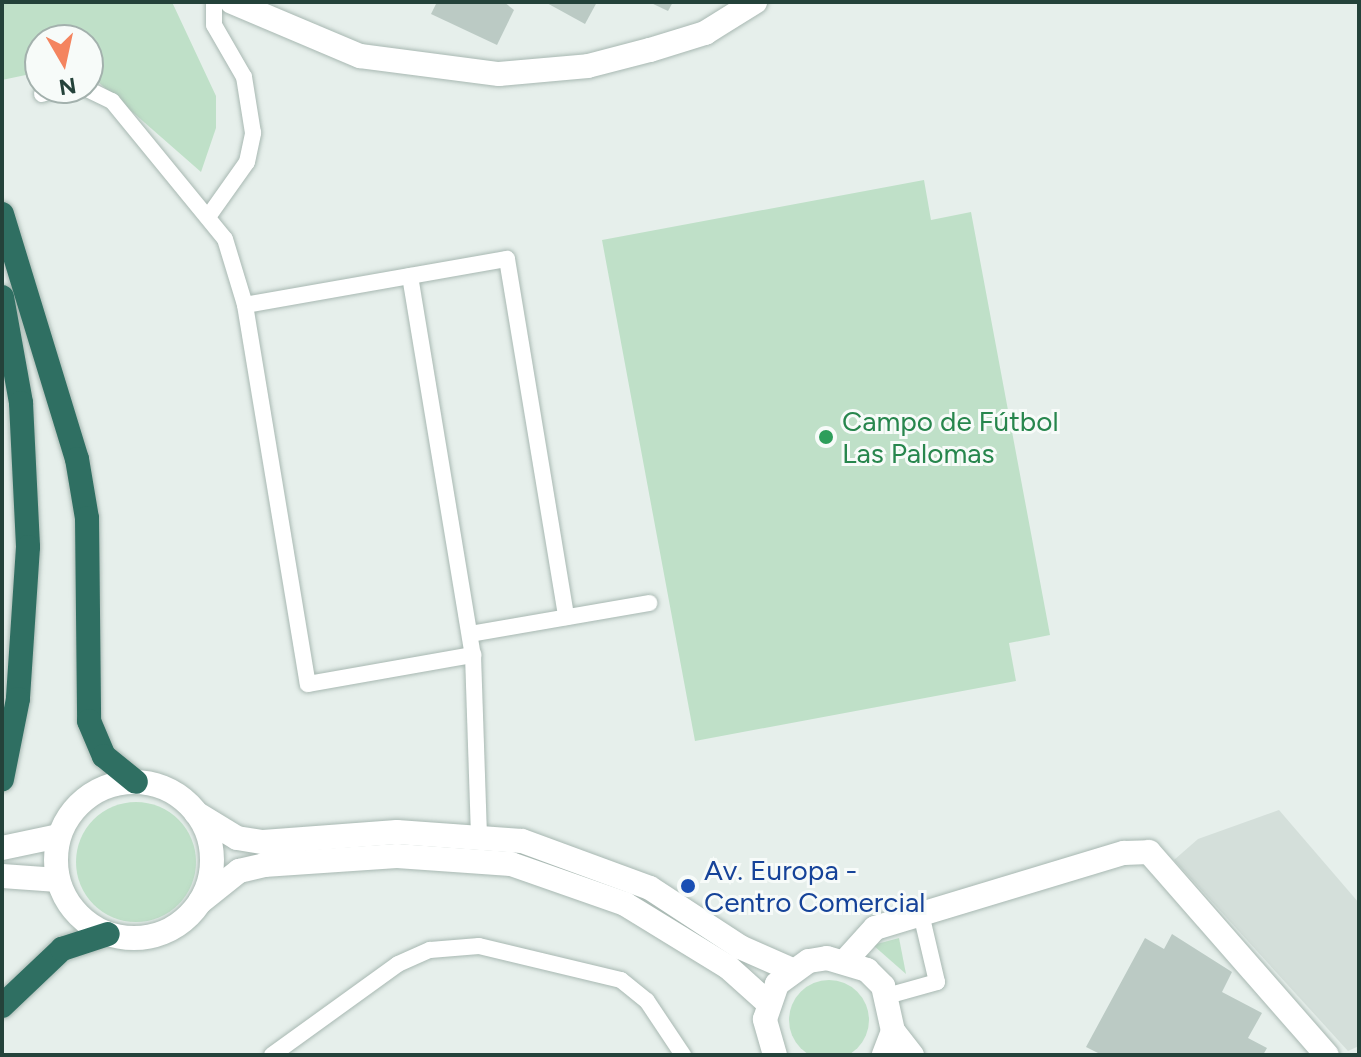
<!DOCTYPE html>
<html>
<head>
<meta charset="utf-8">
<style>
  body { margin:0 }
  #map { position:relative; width:1361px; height:1057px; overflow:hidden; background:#e6efeb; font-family:Figtree,sans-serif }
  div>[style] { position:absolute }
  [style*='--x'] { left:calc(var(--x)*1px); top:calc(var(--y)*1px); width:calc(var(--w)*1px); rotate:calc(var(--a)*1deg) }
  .built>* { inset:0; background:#d4dfda }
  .green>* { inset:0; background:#bfe0c8 }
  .round { border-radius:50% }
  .building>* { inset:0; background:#bbcac4 }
  .roads { filter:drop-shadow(0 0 2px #a8b8b2) drop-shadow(0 0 2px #a8b8b2) }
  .service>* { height:16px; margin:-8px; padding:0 8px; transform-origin:8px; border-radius:8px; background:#fff }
  .pedestrian>* { height:24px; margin:-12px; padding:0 12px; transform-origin:12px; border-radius:12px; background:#fff }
  .minor>* { height:24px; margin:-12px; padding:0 12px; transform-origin:12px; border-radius:12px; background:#fff }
  .tertiary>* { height:24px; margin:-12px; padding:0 12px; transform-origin:12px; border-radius:12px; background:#fff }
  .secondary>* { height:24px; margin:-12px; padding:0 12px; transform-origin:12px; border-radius:12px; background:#fff }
  .secondary>.ring { margin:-12px; padding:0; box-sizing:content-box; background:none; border:24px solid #fff; border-radius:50% }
  .motorway>* { height:24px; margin:-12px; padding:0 12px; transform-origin:12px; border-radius:12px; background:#2f6f62 }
  .dots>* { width:22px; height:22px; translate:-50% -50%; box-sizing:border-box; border:4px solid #f7fbf9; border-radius:50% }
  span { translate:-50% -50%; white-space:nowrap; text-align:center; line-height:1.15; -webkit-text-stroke:6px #f7fbf9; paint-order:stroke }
  .leisure-label { font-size:28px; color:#27864d }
  .left { translate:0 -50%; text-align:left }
  .transit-label { font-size:28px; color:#164399 }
  .frame { position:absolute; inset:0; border:4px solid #24423a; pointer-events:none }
  .north { position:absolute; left:24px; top:24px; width:80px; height:80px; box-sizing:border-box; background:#f7fbf9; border:2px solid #a3b1ad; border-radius:50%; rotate:171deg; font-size:22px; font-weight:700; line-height:32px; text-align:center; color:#24423a }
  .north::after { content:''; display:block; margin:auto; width:28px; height:36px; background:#f4845f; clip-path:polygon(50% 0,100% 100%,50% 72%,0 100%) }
</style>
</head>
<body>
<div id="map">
  <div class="built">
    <div style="clip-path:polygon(1279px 810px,1359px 903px,1359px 1046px,1348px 1051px,1174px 860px,1198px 839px)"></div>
  </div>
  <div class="green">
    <div style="clip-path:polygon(2px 2px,172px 2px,216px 96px,216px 128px,201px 172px,88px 73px,88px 40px,40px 40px,40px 72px,2px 80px)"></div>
    <div style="clip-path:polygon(924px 180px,931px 220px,971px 212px,1050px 635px,1009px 643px,1016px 681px,695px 741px,602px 240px)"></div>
    <div class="round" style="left:76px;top:802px;width:120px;height:120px"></div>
    <div style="clip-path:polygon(899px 938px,906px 974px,873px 945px)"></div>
    <div class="round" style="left:789px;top:980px;width:80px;height:80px"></div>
  </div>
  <div class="building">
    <div style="clip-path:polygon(437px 2px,504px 2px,514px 10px,497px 45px,431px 14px)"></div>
    <div style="clip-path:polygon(545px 2px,597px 2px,585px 24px)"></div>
    <div style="clip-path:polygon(649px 2px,673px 2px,668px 11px)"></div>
    <div style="clip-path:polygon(1172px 934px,1232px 972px,1222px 992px,1262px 1013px,1248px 1038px,1267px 1048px,1263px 1055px,1102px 1055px,1086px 1047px,1145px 938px,1164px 949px)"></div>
  </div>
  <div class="roads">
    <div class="service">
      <div style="--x:85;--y:88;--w:30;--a:26"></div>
      <div style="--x:112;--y:101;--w:178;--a:50.7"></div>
      <div style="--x:225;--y:239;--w:69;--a:73.1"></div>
      <div style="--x:245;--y:305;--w:266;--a:-10"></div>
      <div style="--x:507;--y:259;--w:363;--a:80.6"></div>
      <div style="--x:42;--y:94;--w:19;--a:-18"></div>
      <div style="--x:208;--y:217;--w:67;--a:-54.7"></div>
      <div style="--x:247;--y:162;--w:30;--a:-78"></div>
      <div style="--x:253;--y:133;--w:57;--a:-99.1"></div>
      <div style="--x:244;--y:77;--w:60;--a:-120"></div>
      <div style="--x:214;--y:25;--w:23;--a:-90"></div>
      <div style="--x:410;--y:276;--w:384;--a:80.6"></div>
      <div style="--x:473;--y:655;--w:181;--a:88.1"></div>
      <div style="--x:245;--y:305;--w:384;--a:80.6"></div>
      <div style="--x:308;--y:684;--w:168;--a:-10"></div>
      <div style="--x:470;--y:634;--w:182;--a:-9.8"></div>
      <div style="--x:887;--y:996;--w:52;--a:-15.6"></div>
      <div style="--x:937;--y:982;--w:70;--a:-103.2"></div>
      <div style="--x:272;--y:1055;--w:155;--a:-35.8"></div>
      <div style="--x:398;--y:964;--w:35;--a:-24"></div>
      <div style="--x:430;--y:950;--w:49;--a:-4.7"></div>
      <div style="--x:479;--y:946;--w:146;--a:13.5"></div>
      <div style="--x:621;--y:980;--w:33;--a:39"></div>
      <div style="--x:647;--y:1001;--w:65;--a:56.3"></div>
    </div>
    <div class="pedestrian">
      <div style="--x:846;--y:960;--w:43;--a:-47.8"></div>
      <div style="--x:875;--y:928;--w:260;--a:-16.8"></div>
      <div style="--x:1124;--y:853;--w:25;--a:-2"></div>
      <div style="--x:1149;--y:852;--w:270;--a:48.8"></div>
    </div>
    <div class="minor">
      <div style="--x:232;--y:2;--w:139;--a:22.9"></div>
      <div style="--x:360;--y:56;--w:140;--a:7.4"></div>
      <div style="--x:499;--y:74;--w:89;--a:-5.1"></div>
      <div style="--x:588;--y:66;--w:64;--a:-14.5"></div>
      <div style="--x:650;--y:50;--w:58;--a:-17.2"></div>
      <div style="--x:705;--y:33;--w:59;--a:-31.8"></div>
    </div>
    <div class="tertiary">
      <div style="--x:196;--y:813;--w:48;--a:31.4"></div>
      <div style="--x:237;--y:838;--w:26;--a:9"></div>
      <div style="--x:263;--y:842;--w:134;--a:-4.3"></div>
      <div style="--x:397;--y:832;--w:125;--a:4.1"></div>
      <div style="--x:522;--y:841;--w:136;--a:20.2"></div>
      <div style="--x:650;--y:888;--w:108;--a:33.2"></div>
      <div style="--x:740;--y:947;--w:57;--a:23.9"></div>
      <div style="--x:200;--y:902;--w:50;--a:-38.5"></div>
      <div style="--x:239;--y:871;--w:26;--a:-13"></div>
      <div style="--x:264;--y:865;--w:133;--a:-3.9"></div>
      <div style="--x:397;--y:856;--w:114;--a:4"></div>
      <div style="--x:511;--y:864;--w:121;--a:19.3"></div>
      <div style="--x:625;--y:904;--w:121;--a:31.5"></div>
      <div style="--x:728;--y:967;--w:54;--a:42"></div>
      <div style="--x:893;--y:1031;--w:31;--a:52"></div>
      <div style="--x:775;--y:1055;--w:37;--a:-106"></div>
      <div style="--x:765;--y:1019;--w:37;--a:-71"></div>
      <div style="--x:777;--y:984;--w:39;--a:-36"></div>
      <div style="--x:809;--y:961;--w:18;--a:-9"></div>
      <div style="--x:827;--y:958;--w:42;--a:16.7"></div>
      <div style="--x:867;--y:970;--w:23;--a:45"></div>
      <div style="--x:883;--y:986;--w:46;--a:77.5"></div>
      <div style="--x:893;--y:1031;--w:26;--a:111"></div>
    </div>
    <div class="secondary">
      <div class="ring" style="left:56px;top:782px;width:132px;height:132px"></div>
      <div style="--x:2;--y:848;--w:58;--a:-11.9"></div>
      <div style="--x:2;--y:876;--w:56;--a:4.1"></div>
    </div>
    <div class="motorway">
      <div style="--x:2;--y:214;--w:256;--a:73"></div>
      <div style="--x:77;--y:459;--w:60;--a:80.4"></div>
      <div style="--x:87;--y:518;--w:203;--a:89.4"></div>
      <div style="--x:89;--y:721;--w:38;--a:67"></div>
      <div style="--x:104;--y:756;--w:41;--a:39.1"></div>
      <div style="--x:2;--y:297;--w:108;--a:79.8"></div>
      <div style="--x:21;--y:403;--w:144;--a:87.2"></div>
      <div style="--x:28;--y:547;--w:152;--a:93.8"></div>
      <div style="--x:18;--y:699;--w:82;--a:101.3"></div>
      <div style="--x:2;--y:1006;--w:83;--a:-43.5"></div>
      <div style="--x:62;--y:949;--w:48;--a:-18.1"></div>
    </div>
  </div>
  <div class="dots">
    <div style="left:826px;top:437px;background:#2e9e5b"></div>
    <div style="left:688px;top:886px;background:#1a4fb4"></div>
  </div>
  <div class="leisure-label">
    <span class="left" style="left:842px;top:437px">Campo de Fútbol<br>Las Palomas</span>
  </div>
  <div class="transit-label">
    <span class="left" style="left:704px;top:886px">Av. Europa -<br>Centro Comercial</span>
  </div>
  <div class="frame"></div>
  <div class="north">N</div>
</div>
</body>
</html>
